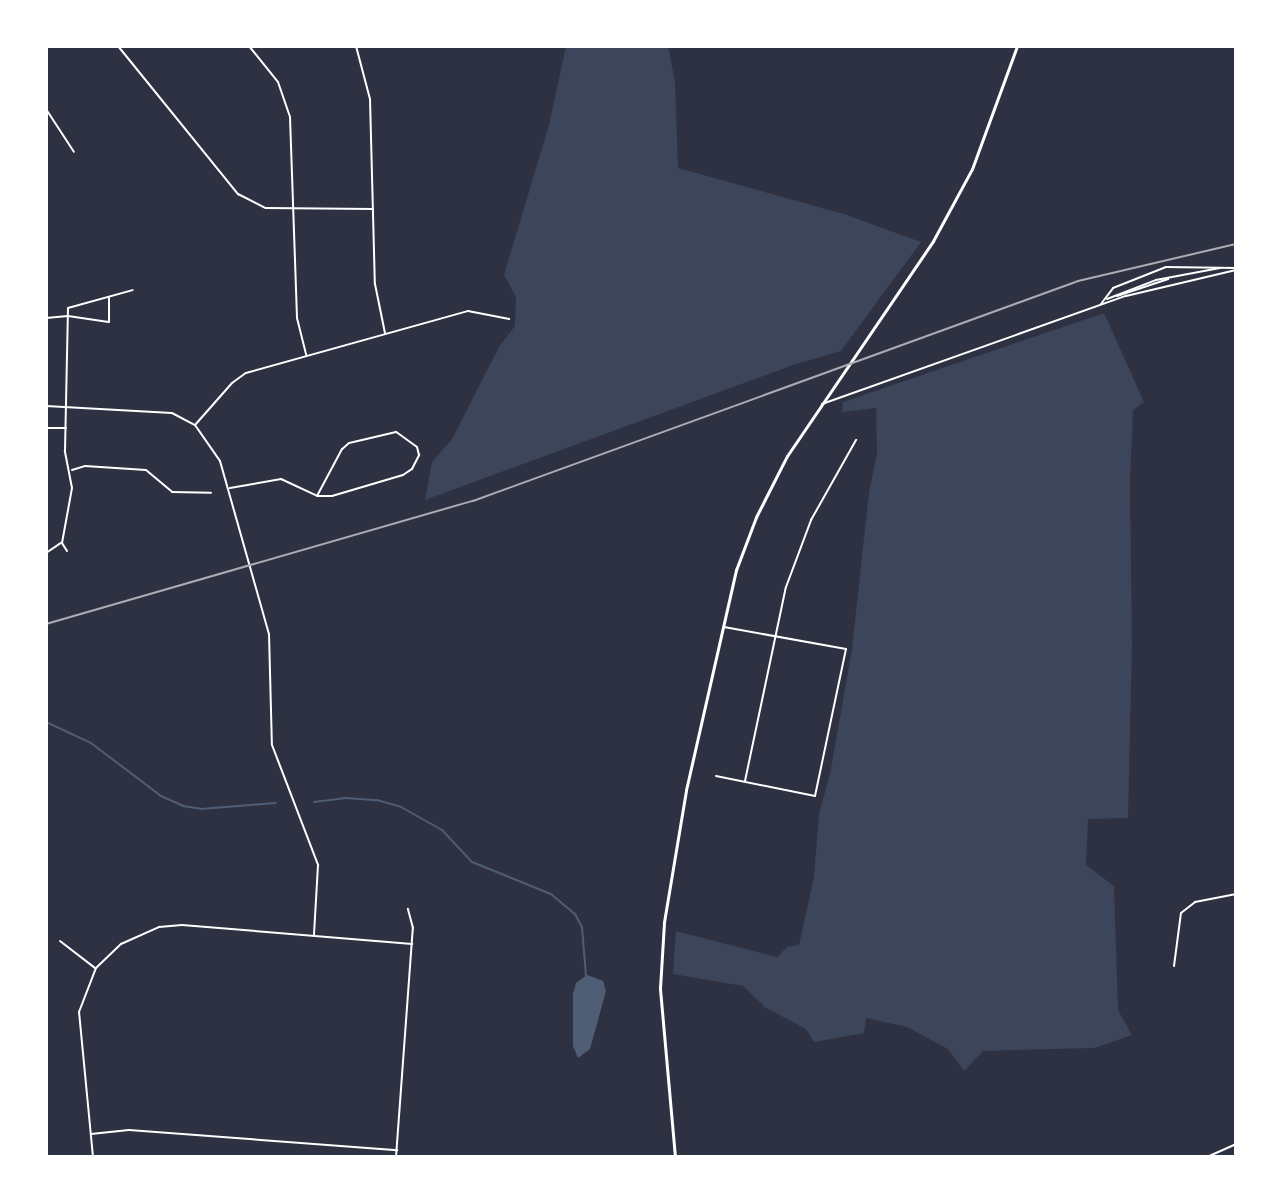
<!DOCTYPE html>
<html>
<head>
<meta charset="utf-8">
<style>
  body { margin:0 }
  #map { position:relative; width:1282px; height:1203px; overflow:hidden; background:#2d3142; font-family:"Source Sans 3",sans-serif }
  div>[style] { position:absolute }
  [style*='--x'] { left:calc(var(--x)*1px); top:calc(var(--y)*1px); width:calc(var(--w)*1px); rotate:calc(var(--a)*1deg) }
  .green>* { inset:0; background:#3c4559 }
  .water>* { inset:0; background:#4f5d75 }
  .stream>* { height:2px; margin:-1px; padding:0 1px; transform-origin:1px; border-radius:1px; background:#4f5d75 }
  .minor>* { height:2px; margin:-1px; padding:0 1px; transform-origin:1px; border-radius:1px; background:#fff }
  .secondary>* { height:3px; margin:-1.5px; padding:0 1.5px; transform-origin:1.5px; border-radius:1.5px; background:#fff }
  .rail>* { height:2px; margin:-1px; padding:0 1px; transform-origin:1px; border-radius:1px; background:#abadb3 }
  span { translate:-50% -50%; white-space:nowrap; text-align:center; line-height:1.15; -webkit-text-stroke:7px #fff; paint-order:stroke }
  .frame { position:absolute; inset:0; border:48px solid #fff; pointer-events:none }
</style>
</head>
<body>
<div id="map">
  <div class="green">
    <div style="clip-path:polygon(566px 46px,668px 46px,675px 82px,678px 168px,844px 214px,921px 242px,841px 351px,796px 364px,425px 500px,432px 462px,452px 439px,499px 347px,515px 326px,516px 297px,504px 275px,549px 125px)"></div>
    <div style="clip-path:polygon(1104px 313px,1144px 402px,1133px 410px,1130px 482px,1132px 647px,1128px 818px,1088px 819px,1086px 865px,1114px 886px,1118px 1010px,1132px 1035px,1095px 1048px,983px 1051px,964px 1071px,948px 1049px,907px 1027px,866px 1018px,864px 1033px,814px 1042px,806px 1029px,766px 1008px,743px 986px,673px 974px,676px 931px,777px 957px,787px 947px,799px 945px,814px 877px,819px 813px,830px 774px,852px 649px,869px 492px,877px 454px,876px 408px,842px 412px,843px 402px)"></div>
  </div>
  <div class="water">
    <div style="clip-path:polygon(587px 975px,603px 981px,606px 991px,590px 1049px,578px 1058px,573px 1046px,573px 994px,576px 983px)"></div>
  </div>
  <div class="stream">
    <div style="--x:46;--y:722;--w:50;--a:25"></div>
    <div style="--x:91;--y:743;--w:88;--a:37.1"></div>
    <div style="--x:161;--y:796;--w:24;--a:24"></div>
    <div style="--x:183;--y:806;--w:18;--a:9"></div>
    <div style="--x:201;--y:809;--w:75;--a:-4.6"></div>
    <div style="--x:314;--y:802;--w:32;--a:-7"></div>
    <div style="--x:346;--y:798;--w:31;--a:4"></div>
    <div style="--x:377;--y:800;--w:25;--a:16"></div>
    <div style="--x:401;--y:807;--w:47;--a:29.3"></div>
    <div style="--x:442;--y:830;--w:44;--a:46.8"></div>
    <div style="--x:472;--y:862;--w:85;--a:22.1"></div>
    <div style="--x:551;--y:894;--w:31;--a:40"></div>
    <div style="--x:575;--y:914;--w:15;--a:62"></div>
    <div style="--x:582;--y:927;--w:49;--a:85.3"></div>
  </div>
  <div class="minor">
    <div style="--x:118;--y:46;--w:191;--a:51"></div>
    <div style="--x:238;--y:194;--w:31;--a:27"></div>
    <div style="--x:266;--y:208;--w:107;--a:0.5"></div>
    <div style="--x:249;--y:46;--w:46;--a:51.1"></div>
    <div style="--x:278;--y:82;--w:37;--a:71"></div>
    <div style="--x:290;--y:117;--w:201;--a:88"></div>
    <div style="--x:297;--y:318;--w:38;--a:76"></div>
    <div style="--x:356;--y:46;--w:55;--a:75.2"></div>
    <div style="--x:370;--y:99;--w:185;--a:88.5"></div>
    <div style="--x:375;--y:284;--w:50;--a:78.5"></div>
    <div style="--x:46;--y:109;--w:51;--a:56.9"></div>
    <div style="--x:1117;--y:296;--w:54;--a:-18.4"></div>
    <div style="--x:1107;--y:299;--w:53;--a:-21.2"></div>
    <div style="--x:1156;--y:280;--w:65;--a:-10.6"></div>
    <div style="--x:1101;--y:304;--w:20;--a:-53"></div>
    <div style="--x:1113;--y:288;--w:57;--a:-21.6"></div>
    <div style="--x:1166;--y:267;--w:70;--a:0.8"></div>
    <div style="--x:46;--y:318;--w:22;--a:-5"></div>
    <div style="--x:68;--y:316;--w:41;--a:8.3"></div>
    <div style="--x:109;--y:322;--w:24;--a:-90"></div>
    <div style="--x:822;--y:404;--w:323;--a:-19.6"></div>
    <div style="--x:1126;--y:296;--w:113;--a:-13.3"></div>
    <div style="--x:46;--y:406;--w:126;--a:3.2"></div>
    <div style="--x:172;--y:413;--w:26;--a:28"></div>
    <div style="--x:195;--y:425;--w:44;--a:55.2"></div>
    <div style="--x:220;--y:461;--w:180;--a:74.2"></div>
    <div style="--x:269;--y:634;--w:111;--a:88.5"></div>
    <div style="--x:272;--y:745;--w:129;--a:69"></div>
    <div style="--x:318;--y:865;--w:70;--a:93.3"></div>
    <div style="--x:195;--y:425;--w:56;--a:-48.6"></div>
    <div style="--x:232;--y:383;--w:17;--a:-36"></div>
    <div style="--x:246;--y:373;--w:230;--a:-15.6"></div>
    <div style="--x:468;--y:311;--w:42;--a:11"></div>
    <div style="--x:46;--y:428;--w:20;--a:0"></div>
    <div style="--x:72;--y:470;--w:14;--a:-17"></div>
    <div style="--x:85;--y:466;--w:61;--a:3.8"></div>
    <div style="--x:146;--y:470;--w:34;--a:40"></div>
    <div style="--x:172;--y:492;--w:39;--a:1"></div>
    <div style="--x:230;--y:488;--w:52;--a:-10"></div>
    <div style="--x:281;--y:479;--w:40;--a:25"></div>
    <div style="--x:317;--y:496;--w:15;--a:0"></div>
    <div style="--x:332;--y:496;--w:74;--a:-16.5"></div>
    <div style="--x:403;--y:475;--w:11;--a:-34"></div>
    <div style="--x:412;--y:469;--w:16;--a:-63"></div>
    <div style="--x:419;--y:455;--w:8;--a:-104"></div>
    <div style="--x:417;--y:447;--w:26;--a:-144"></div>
    <div style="--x:396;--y:432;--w:48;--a:166.8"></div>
    <div style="--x:349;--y:443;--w:9;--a:139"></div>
    <div style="--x:342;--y:449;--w:53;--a:118"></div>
    <div style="--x:67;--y:551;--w:9;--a:-122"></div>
    <div style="--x:62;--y:543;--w:56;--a:-79.7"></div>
    <div style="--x:72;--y:488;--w:38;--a:-101"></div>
    <div style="--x:65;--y:451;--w:143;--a:-88.8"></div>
    <div style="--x:68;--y:308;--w:67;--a:-15.5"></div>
    <div style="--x:46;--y:553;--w:18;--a:-34"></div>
    <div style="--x:716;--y:776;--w:101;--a:11.4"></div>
    <div style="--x:815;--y:796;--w:150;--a:-78.1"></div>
    <div style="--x:846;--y:649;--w:124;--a:-169.8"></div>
    <div style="--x:745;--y:781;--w:198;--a:-78.1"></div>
    <div style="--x:786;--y:587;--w:72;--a:-69.5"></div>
    <div style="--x:811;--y:520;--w:92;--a:-60.6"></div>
    <div style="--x:60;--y:941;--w:44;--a:37.6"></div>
    <div style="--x:1174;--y:966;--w:53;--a:-82.5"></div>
    <div style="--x:1181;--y:913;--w:18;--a:-38"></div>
    <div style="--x:1195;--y:902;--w:42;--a:-11"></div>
    <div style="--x:91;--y:1134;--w:38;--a:-6"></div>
    <div style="--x:129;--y:1130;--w:269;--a:4.3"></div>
    <div style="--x:93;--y:1157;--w:146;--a:-95.5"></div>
    <div style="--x:79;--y:1012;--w:47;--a:-68.9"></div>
    <div style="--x:96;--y:968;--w:35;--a:-44"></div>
    <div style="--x:121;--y:944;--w:42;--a:-24.1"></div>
    <div style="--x:159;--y:927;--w:23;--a:-5"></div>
    <div style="--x:182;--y:925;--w:231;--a:4.7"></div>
    <div style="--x:396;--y:1157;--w:230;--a:-85.8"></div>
    <div style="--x:413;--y:928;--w:20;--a:-105"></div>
    <div style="--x:1207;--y:1157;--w:32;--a:-24"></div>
  </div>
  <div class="secondary">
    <div style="--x:675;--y:1157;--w:170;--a:-95.1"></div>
    <div style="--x:660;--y:988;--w:66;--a:-86.5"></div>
    <div style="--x:664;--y:922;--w:134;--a:-80.5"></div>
    <div style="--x:686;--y:790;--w:226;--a:-77.2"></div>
    <div style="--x:736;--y:570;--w:57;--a:-69.3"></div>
    <div style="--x:756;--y:517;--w:68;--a:-63.1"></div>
    <div style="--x:787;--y:456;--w:260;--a:-55.8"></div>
    <div style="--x:933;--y:241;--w:82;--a:-61.6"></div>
    <div style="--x:972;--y:169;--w:131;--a:-69.9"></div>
  </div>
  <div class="rail">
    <div style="--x:46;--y:624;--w:444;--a:-16.1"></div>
    <div style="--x:473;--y:501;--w:644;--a:-19.98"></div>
    <div style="--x:1078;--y:281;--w:162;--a:-13.2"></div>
  </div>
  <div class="frame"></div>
</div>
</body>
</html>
